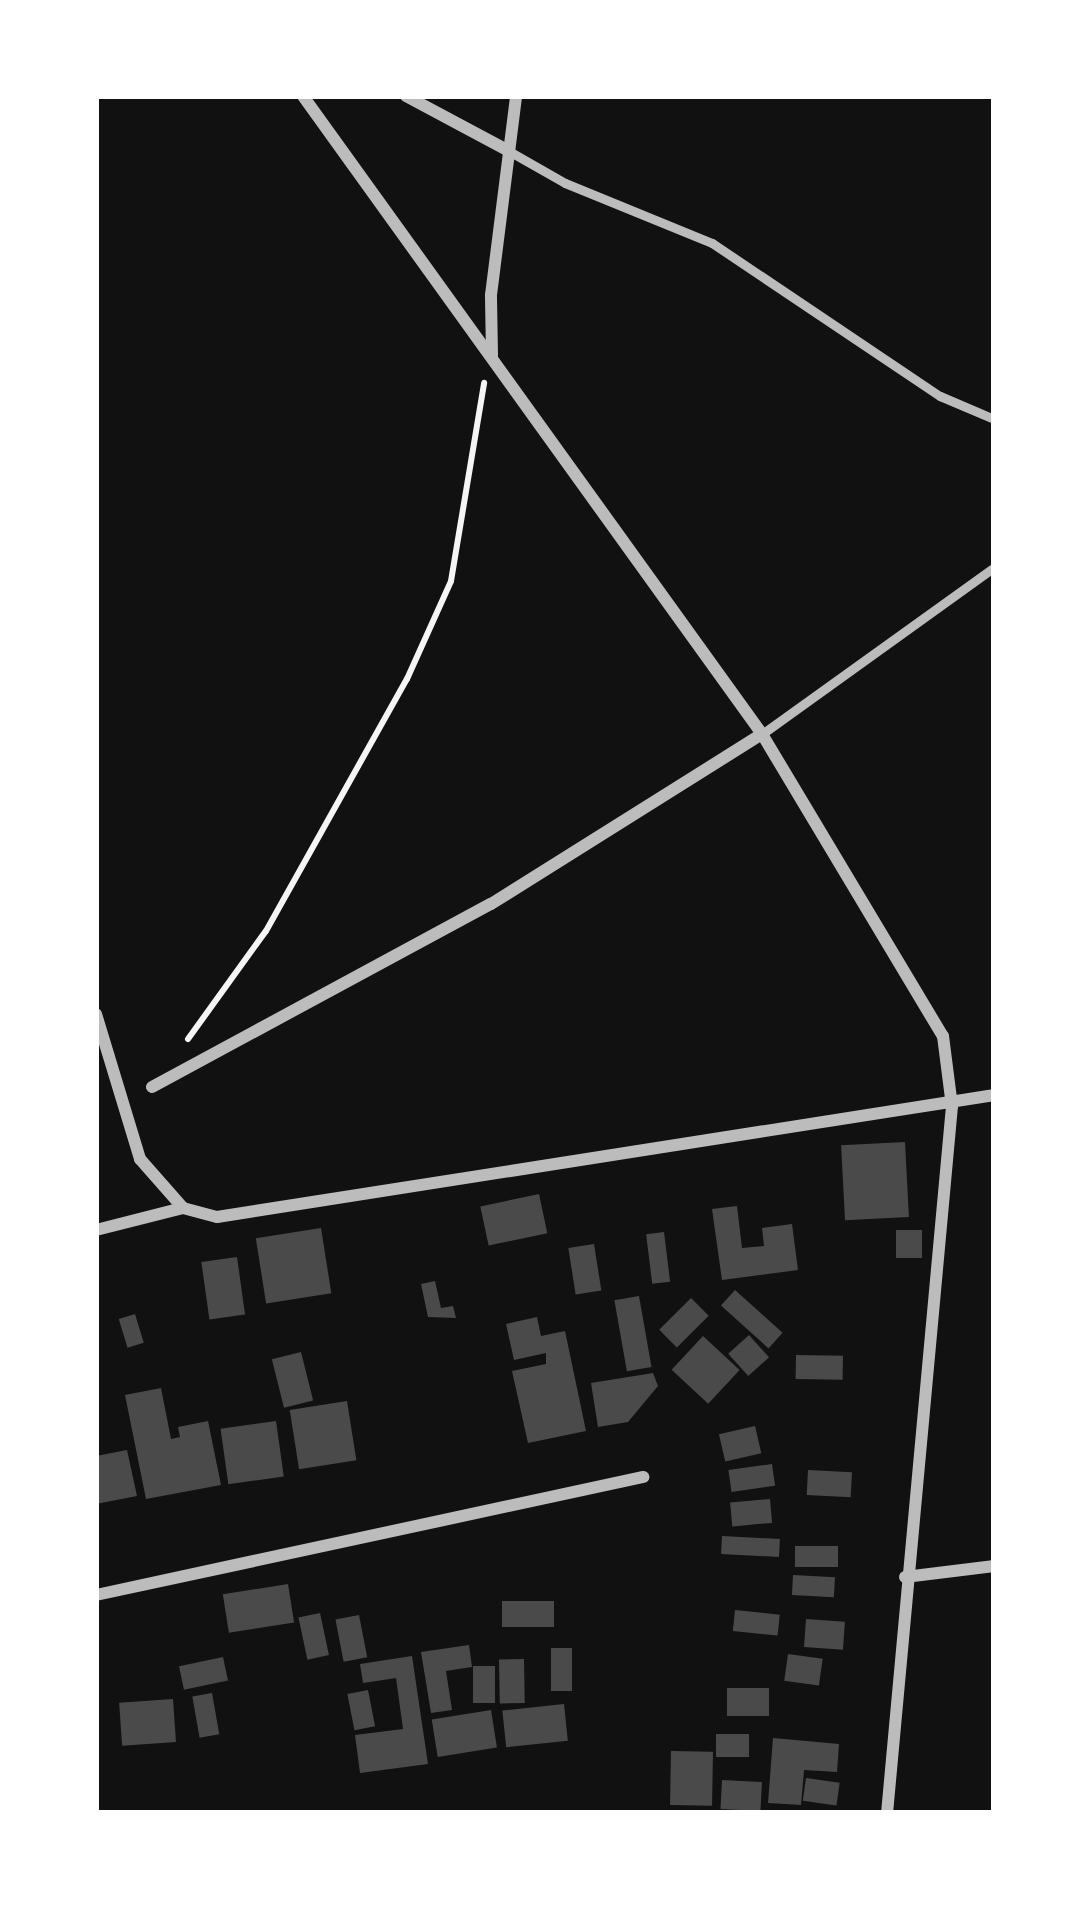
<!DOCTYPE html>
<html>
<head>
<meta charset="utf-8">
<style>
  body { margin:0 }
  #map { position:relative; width:1090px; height:1909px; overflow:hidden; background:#111; font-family:"PT Sans Narrow",sans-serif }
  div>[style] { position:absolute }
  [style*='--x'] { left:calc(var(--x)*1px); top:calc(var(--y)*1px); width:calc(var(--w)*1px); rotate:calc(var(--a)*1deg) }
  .building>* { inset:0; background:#4a4a4a; transform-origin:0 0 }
  .path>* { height:6px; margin:-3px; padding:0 3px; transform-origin:3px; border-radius:3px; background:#f5f5f5 }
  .service>* { height:9px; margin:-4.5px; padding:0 4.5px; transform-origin:4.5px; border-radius:4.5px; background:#bcbcbc }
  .minor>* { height:12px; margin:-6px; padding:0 6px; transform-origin:6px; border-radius:6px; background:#bcbcbc }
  span { translate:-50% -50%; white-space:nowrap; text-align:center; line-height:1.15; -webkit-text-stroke:12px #fff; paint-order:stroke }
  .frame { position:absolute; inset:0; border:99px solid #fff; pointer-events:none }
</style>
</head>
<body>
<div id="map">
  <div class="building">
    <div style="left:905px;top:1142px;width:75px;height:64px;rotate:87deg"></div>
    <div style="left:539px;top:1194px;width:40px;height:60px;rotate:78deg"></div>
    <div style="clip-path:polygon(737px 1206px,742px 1248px,764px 1246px,762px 1228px,792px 1224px,798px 1270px,722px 1280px,712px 1209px)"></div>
    <div style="left:321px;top:1228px;width:66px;height:66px;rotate:81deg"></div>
    <div style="left:896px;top:1230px;width:26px;height:28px"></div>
    <div style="left:664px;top:1232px;width:50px;height:18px;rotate:83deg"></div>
    <div style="left:594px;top:1244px;width:47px;height:26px;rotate:81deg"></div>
    <div style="left:237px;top:1257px;width:58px;height:36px;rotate:82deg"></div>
    <div style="clip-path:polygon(435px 1281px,441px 1308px,453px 1306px,456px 1318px,428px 1317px,421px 1284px)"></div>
    <div style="left:735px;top:1290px;width:64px;height:21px;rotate:42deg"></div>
    <div style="left:639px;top:1296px;width:72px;height:25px;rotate:80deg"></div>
    <div style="left:691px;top:1298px;width:25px;height:45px;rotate:45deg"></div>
    <div style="left:135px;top:1314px;width:30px;height:17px;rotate:73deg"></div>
    <div style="clip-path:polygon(537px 1317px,541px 1336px,565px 1331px,586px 1431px,528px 1443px,512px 1371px,546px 1364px,546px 1353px,514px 1360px,506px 1324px)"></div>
    <div style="left:749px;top:1335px;width:30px;height:28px;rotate:48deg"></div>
    <div style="left:703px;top:1336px;width:50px;height:46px;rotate:43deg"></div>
    <div style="left:301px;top:1352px;width:50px;height:30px;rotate:76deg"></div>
    <div style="left:796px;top:1355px;width:47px;height:24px;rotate:1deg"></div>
    <div style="clip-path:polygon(653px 1373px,658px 1386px,628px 1422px,598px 1427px,591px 1383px)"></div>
    <div style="clip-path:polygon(161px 1388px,171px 1439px,180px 1437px,178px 1427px,208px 1421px,221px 1485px,146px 1499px,125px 1395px)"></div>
    <div style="left:347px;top:1401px;width:60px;height:58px;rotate:81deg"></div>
    <div style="left:276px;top:1421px;width:56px;height:56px;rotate:82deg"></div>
    <div style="left:755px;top:1426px;width:28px;height:37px;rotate:77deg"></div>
    <div style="clip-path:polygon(127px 1450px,137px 1496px,96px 1504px,96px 1456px)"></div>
    <div style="left:772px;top:1464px;width:22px;height:44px;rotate:82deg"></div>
    <div style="left:808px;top:1470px;width:44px;height:25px;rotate:3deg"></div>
    <div style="left:770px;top:1499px;width:24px;height:40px;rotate:85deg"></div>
    <div style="left:722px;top:1536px;width:58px;height:18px;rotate:3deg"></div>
    <div style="left:795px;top:1546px;width:43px;height:21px"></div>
    <div style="left:793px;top:1575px;width:42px;height:20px;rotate:3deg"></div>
    <div style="left:288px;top:1584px;width:39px;height:66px;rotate:81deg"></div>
    <div style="left:502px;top:1601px;width:52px;height:26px"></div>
    <div style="left:735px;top:1610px;width:45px;height:21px;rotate:6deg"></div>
    <div style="left:320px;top:1613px;width:43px;height:22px;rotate:78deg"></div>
    <div style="left:359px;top:1615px;width:43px;height:24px;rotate:79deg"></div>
    <div style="left:806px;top:1619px;width:39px;height:28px;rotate:4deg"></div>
    <div style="clip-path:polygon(469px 1645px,472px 1667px,446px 1671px,452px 1710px,431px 1713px,421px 1652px)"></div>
    <div style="left:551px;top:1648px;width:21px;height:43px"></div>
    <div style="left:788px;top:1654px;width:35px;height:27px;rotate:8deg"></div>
    <div style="clip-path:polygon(412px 1656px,428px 1764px,360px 1773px,355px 1735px,403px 1729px,396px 1678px,363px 1683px,360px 1664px)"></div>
    <div style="left:223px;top:1657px;width:24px;height:45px;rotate:78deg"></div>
    <div style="left:524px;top:1659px;width:44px;height:25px;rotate:89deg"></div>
    <div style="left:473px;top:1666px;width:22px;height:37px"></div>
    <div style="left:727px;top:1688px;width:42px;height:28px"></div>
    <div style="left:368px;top:1690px;width:37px;height:21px;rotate:79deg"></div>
    <div style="left:212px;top:1693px;width:42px;height:20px;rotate:80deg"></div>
    <div style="left:173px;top:1699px;width:43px;height:54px;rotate:86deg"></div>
    <div style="left:564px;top:1704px;width:37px;height:62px;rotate:84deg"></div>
    <div style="left:491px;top:1710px;width:38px;height:60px;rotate:81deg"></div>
    <div style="left:716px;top:1734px;width:33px;height:23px"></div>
    <div style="clip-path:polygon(773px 1738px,839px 1744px,837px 1772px,804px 1770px,801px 1805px,768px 1803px)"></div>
    <div style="left:671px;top:1751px;width:42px;height:54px;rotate:1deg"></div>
    <div style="left:806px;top:1778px;width:34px;height:23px;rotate:8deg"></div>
    <div style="left:722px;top:1780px;width:40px;height:29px;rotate:3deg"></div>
  </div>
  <div class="path">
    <div style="--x:188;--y:1039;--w:133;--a:-54.2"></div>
    <div style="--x:266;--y:931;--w:289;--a:-60.8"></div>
    <div style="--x:407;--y:679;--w:107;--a:-65.8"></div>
    <div style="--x:451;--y:581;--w:201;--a:-80.5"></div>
  </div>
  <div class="service">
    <div style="--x:507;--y:150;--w:67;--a:29.6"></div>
    <div style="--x:565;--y:183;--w:159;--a:22.2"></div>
    <div style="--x:712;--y:243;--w:275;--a:33.9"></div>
    <div style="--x:940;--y:396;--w:59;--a:23.1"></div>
    <div style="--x:762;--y:734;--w:286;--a:-35.7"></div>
  </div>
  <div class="minor">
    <div style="--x:303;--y:96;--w:786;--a:54.27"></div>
    <div style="--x:762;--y:734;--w:352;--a:59.1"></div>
    <div style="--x:943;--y:1036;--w:71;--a:82.7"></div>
    <div style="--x:952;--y:1106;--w:710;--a:95.25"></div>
    <div style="--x:406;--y:96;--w:115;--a:28.1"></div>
    <div style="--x:492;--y:355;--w:60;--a:-91"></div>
    <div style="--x:491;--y:295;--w:201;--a:-82.8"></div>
    <div style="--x:96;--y:1014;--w:152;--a:73.1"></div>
    <div style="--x:140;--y:1159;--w:65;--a:48.7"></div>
    <div style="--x:183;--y:1208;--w:35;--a:15"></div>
    <div style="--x:217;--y:1217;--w:787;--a:-8.92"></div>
    <div style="--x:152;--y:1087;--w:385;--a:-28.4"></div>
    <div style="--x:491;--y:904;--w:320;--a:-32.1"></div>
    <div style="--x:96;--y:1230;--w:90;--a:-14.2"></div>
    <div style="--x:905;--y:1577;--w:90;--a:-7"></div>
    <div style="--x:96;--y:1595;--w:560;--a:-12.17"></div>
  </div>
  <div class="frame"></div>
</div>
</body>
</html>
